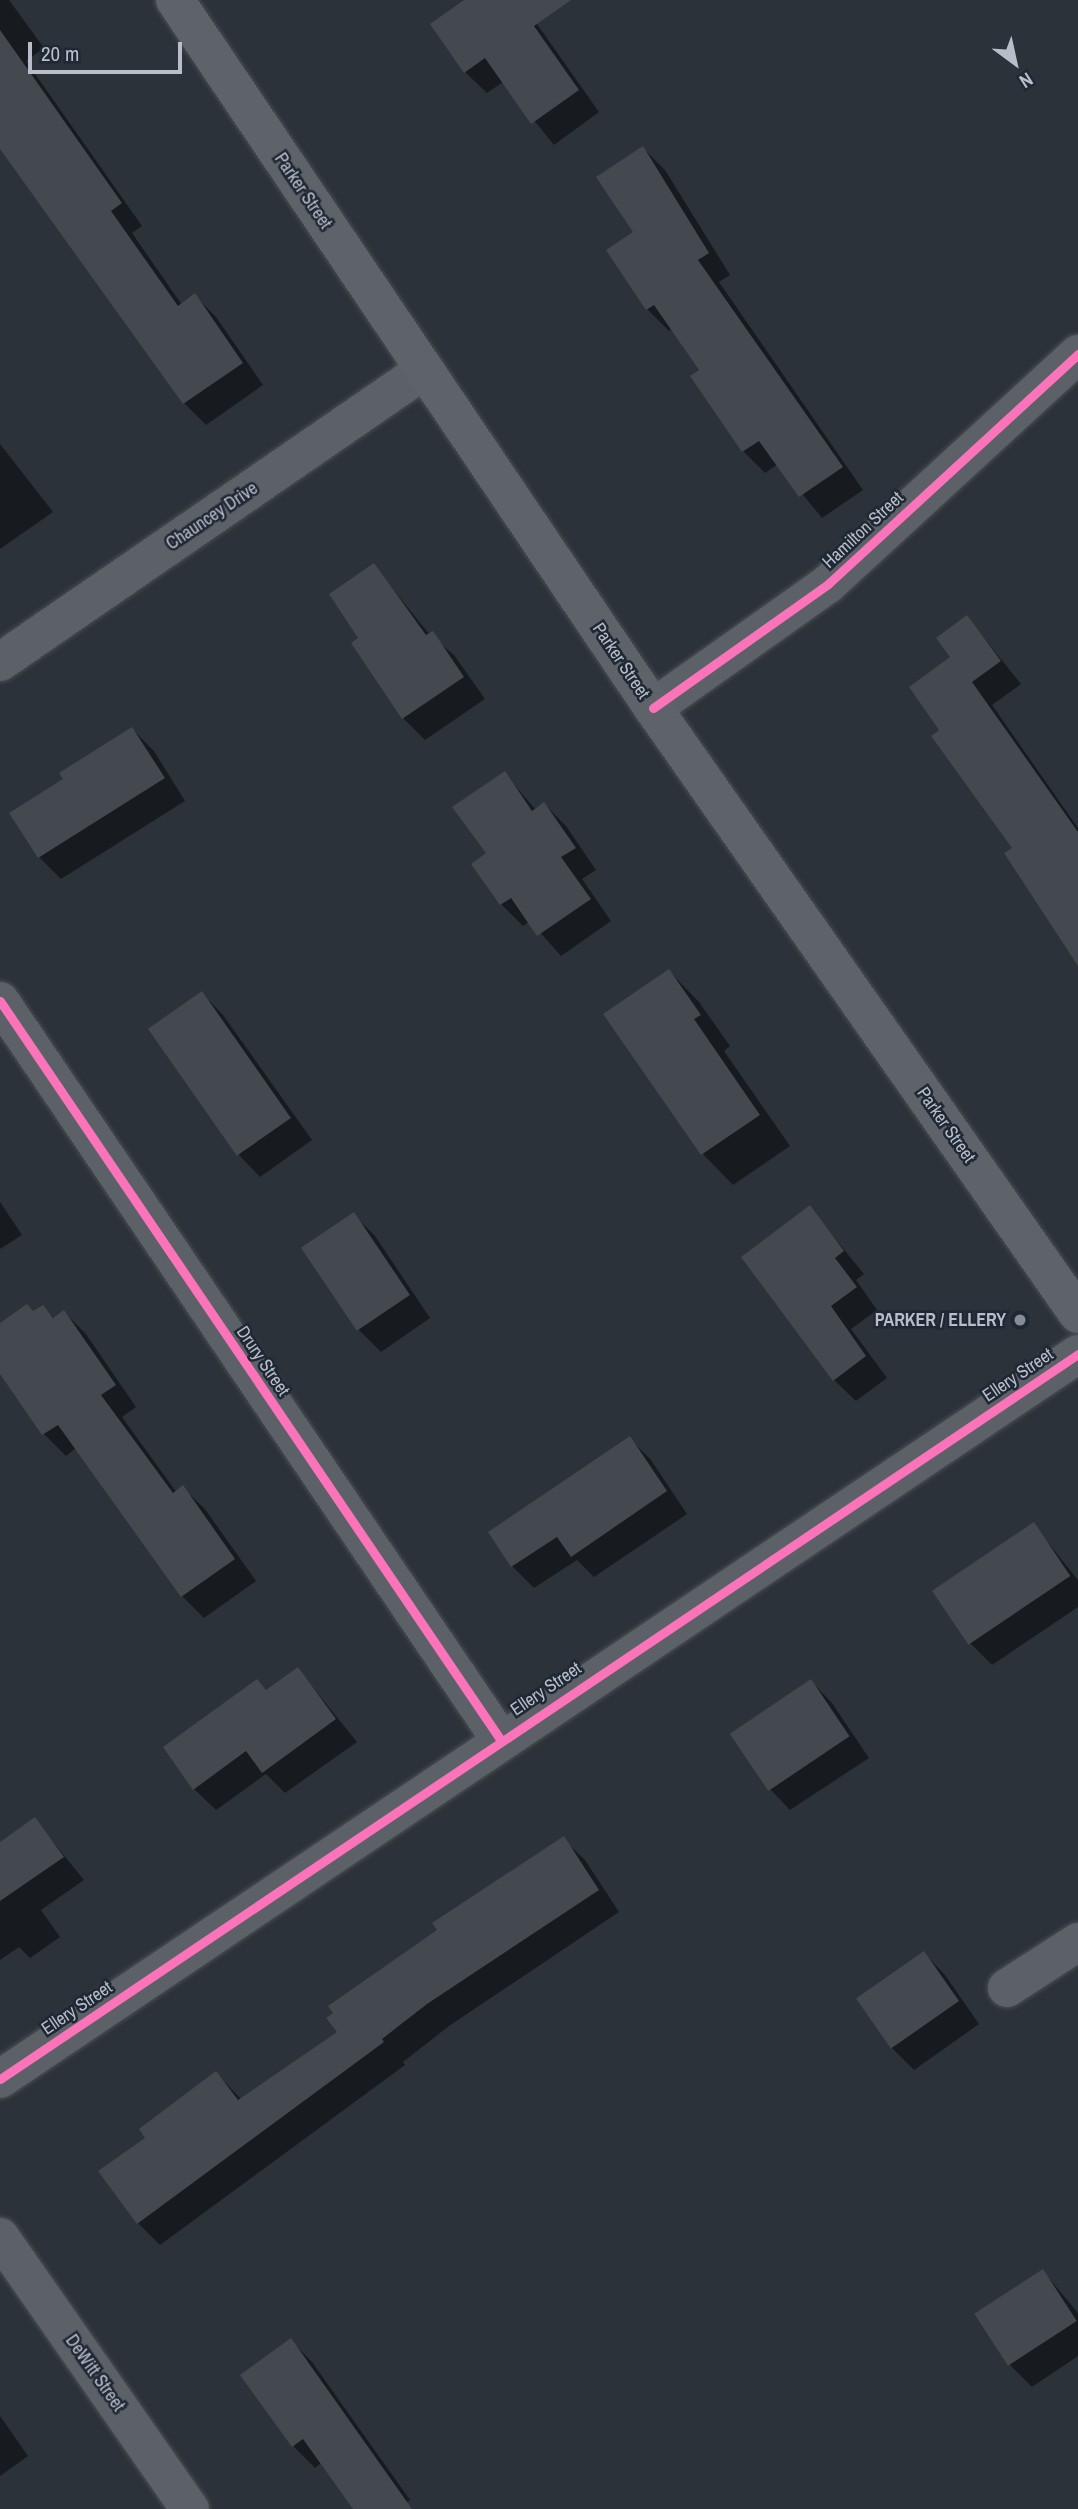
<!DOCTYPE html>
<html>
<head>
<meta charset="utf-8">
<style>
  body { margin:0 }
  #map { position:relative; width:1078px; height:2509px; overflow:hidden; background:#2c3239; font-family:"Archivo Narrow",sans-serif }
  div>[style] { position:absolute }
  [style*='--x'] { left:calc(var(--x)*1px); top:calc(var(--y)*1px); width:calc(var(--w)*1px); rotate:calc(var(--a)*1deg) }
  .shadow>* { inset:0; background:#0007 }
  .building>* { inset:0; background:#44494f; transform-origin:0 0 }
  .roads { filter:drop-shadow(0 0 2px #4a4e54) drop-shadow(0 0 2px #4a4e54) }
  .minor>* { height:38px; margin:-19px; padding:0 19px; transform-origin:19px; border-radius:19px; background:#5c6067 }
  .major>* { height:38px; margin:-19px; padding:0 19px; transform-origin:19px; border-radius:19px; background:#5e6369 }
  .cycleway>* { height:9px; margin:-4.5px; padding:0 4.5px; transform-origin:4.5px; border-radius:4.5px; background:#fb73b8 }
  .dots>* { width:19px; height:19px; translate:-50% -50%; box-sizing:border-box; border:4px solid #1f2834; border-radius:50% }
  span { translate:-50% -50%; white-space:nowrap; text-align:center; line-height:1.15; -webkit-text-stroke:5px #1f2834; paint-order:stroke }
  .street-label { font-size:18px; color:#b7beca }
  .poi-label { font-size:18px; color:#b7beca; font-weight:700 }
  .right { translate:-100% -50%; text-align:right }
  .north { position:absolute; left:980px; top:28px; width:70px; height:70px; -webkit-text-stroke:5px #1f2834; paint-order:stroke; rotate:147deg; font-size:19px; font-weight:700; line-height:28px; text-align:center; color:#b7beca }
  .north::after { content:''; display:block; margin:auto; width:24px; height:32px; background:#b7beca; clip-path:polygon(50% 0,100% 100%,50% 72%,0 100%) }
  .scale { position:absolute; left:28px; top:42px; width:154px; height:32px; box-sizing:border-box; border:4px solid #b7beca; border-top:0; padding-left:9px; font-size:21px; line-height:24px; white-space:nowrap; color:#b7beca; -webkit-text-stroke:5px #1f2834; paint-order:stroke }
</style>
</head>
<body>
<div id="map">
  <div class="shadow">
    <div style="clip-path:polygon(0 0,9px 0,44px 48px,26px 61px,142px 226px,132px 233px,182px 305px,195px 296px,216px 317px,263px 385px,206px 425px,184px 403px,0 146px)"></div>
    <div style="clip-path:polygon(467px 0,520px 0,599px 112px,554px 145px,503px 82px,487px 93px,465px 72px)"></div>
    <div style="clip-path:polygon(643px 148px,665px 170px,730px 275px,719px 282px,863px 490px,822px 518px,778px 464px,765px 473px,743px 451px,693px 376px,702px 370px,673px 328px,669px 331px,647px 309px,636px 232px)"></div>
    <div style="clip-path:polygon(0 444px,53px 512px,0 549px)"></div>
    <div style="clip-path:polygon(374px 566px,430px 635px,454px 655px,485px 699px,425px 740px,403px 718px,361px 638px)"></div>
    <div style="clip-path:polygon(967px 617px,1021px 684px,992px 705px,1078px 828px,1078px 951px,942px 730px)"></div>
    <div style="clip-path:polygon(132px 729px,154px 751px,185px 801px,61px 879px,39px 857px,66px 779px)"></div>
    <div style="clip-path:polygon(504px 773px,536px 810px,544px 804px,566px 826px,596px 870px,582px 879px,611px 921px,561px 956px,530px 921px,523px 926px,501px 904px,488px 854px)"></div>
    <div style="clip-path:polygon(669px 971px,699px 1002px,730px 1046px,724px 1051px,790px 1146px,733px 1185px,703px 1154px,605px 1015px)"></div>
    <div style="clip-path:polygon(202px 993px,223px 1015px,312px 1140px,260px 1177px,239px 1155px,150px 1029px)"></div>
    <div style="clip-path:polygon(0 1202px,22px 1235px,0 1249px)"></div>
    <div style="clip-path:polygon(810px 1208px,864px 1274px,856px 1280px,877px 1310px,851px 1329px,887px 1378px,856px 1401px,834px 1380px)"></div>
    <div style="clip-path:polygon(353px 1214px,375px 1236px,430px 1318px,381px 1352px,359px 1330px,304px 1247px)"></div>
    <div style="clip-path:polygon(43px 1307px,55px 1319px,64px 1312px,86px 1334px,136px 1407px,122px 1417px,177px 1493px,183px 1488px,205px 1509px,256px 1581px,204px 1618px,182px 1596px,76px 1448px,66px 1456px,44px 1434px,0 1371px,0 1325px)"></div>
    <div style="clip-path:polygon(629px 1438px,651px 1460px,687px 1514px,594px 1577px,577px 1560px,534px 1588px,512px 1566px)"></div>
    <div style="clip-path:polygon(1033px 1524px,1078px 1580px,1078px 1607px,992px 1665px,970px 1643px,934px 1590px)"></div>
    <div style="clip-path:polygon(298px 1669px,357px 1742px,285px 1793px,266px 1774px,216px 1810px,194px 1789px,257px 1681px,267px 1691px)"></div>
    <div style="clip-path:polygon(811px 1681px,832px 1703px,869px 1758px,790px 1810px,769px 1788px,732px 1733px)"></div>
    <div style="clip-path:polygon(40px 1826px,84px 1880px,41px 1910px,60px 1937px,30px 1958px,19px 1947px,0 1960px,0 1854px)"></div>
    <div style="clip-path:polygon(563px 1839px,585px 1860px,619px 1912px,449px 2026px,403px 2062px,405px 2065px,160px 2245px,138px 2223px,148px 2138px,216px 2073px,242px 2100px,339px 2032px)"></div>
    <div style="clip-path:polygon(924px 1953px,945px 1975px,979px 2024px,914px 2070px,892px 2048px)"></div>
    <div style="clip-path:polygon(1043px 2271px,1078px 2313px,1078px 2356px,1032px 2387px,1010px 2365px)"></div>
    <div style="clip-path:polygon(291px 2341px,312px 2362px,410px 2500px,396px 2509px,357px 2509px,322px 2462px,315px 2468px,293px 2446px)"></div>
    <div style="clip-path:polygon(0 2416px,28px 2456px,0 2476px)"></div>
  </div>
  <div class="building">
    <div style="clip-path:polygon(464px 0,571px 0,534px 26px,579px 90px,531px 124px,485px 58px,464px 73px,430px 24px)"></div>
    <div style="clip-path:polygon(0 30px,122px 203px,111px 211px,178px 306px,195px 293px,243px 363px,183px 404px,0 149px)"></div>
    <div style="clip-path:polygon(643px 146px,709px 253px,698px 260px,843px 467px,799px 497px,759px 441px,742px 452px,690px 376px,699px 370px,654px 305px,646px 310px,606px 250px,633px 232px,596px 177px)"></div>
    <div style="clip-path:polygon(374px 563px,426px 635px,433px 631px,464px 677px,402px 719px,351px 643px,358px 638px,329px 594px)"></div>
    <div style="clip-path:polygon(967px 615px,1001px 661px,972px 682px,1078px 832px,1078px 966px,1004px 853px,1012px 848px,931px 736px,939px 730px,909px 687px,950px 657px,936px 638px)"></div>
    <div style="clip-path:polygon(132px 727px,165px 778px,38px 858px,9px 813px,63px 779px,59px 773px)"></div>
    <div style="clip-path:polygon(505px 771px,532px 811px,544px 802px,576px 848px,561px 857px,591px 899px,537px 936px,511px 898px,500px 905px,471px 864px,486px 853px,452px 807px)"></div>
    <div style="clip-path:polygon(669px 969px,701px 1015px,694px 1019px,760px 1115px,701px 1155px,603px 1014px)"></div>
    <div style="left:202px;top:991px;width:155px;height:66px;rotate:55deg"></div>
    <div style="clip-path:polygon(810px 1205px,844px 1251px,835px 1258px,857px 1287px,831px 1306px,866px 1356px,833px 1381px,741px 1257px)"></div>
    <div style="left:354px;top:1212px;width:100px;height:64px;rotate:56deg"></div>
    <div style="clip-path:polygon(27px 1304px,33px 1311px,43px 1305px,53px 1318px,64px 1310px,116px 1385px,101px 1395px,173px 1493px,183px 1485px,235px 1559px,181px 1597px,58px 1425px,42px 1435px,0 1374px,0 1323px)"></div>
    <div style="clip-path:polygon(630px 1436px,667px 1491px,571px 1557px,557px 1537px,511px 1567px,488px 1532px)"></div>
    <div style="left:1034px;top:1522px;width:65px;height:123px;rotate:56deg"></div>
    <div style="clip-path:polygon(298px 1667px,336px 1719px,262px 1773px,246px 1751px,193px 1790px,163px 1747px,257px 1679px,266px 1690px)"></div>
    <div style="left:811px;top:1679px;width:69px;height:98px;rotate:56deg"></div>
    <div style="clip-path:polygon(35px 1817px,64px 1857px,0 1901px,0 1842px)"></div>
    <div style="clip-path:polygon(564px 1836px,599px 1890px,427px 2004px,382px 2039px,384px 2042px,137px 2224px,98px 2171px,145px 2138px,139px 2129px,216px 2071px,238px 2100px,337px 2032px,326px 2018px,333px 2013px,328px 2006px,437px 1930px,432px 1923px)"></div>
    <div style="left:924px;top:1951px;width:61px;height:83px;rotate:55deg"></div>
    <div style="left:1043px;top:2269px;width:62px;height:82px;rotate:57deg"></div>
    <div style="clip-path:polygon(291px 2338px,412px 2509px,353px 2509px,303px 2439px,292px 2447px,240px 2375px)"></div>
  </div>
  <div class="roads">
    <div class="minor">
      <div style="--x:0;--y:662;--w:513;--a:-34.53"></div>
      <div style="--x:653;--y:708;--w:214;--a:-35.3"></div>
      <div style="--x:828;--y:584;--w:340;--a:-42.6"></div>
      <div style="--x:0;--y:1001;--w:891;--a:55.88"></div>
      <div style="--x:1007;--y:1988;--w:85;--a:-32.9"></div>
      <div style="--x:0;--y:2079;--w:1299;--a:-33.92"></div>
      <div style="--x:0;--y:2237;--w:332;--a:55.1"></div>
    </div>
    <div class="major">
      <div style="--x:175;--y:0;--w:854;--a:55.98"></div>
      <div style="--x:653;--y:708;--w:740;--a:54.96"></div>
    </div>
  </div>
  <div class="cycleway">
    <div style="--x:653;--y:708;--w:214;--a:-35.3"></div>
    <div style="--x:828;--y:584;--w:340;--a:-42.6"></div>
    <div style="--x:0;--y:1001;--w:891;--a:55.88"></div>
    <div style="--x:0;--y:2079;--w:1299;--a:-33.92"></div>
  </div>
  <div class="dots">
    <div style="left:1020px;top:1320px;background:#868d97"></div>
  </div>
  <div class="street-label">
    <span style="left:303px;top:191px;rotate:56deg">Parker Street</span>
    <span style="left:212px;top:516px;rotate:-34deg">Chauncey Drive</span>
    <span style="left:863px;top:530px;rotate:-43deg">Hamilton Street</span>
    <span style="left:621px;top:661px;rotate:56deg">Parker Street</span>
    <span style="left:946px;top:1125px;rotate:55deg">Parker Street</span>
    <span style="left:263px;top:1361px;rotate:56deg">Drury Street</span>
    <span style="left:1018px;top:1375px;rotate:-34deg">Ellery Street</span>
    <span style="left:546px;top:1689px;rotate:-34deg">Ellery Street</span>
    <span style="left:77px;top:2008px;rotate:-34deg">Ellery Street</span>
    <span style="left:95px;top:2373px;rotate:55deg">DeWitt Street</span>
  </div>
  <div class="poi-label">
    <span class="right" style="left:1006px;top:1320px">PARKER / ELLERY</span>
  </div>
  <div class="north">N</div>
  <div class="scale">20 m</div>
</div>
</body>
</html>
